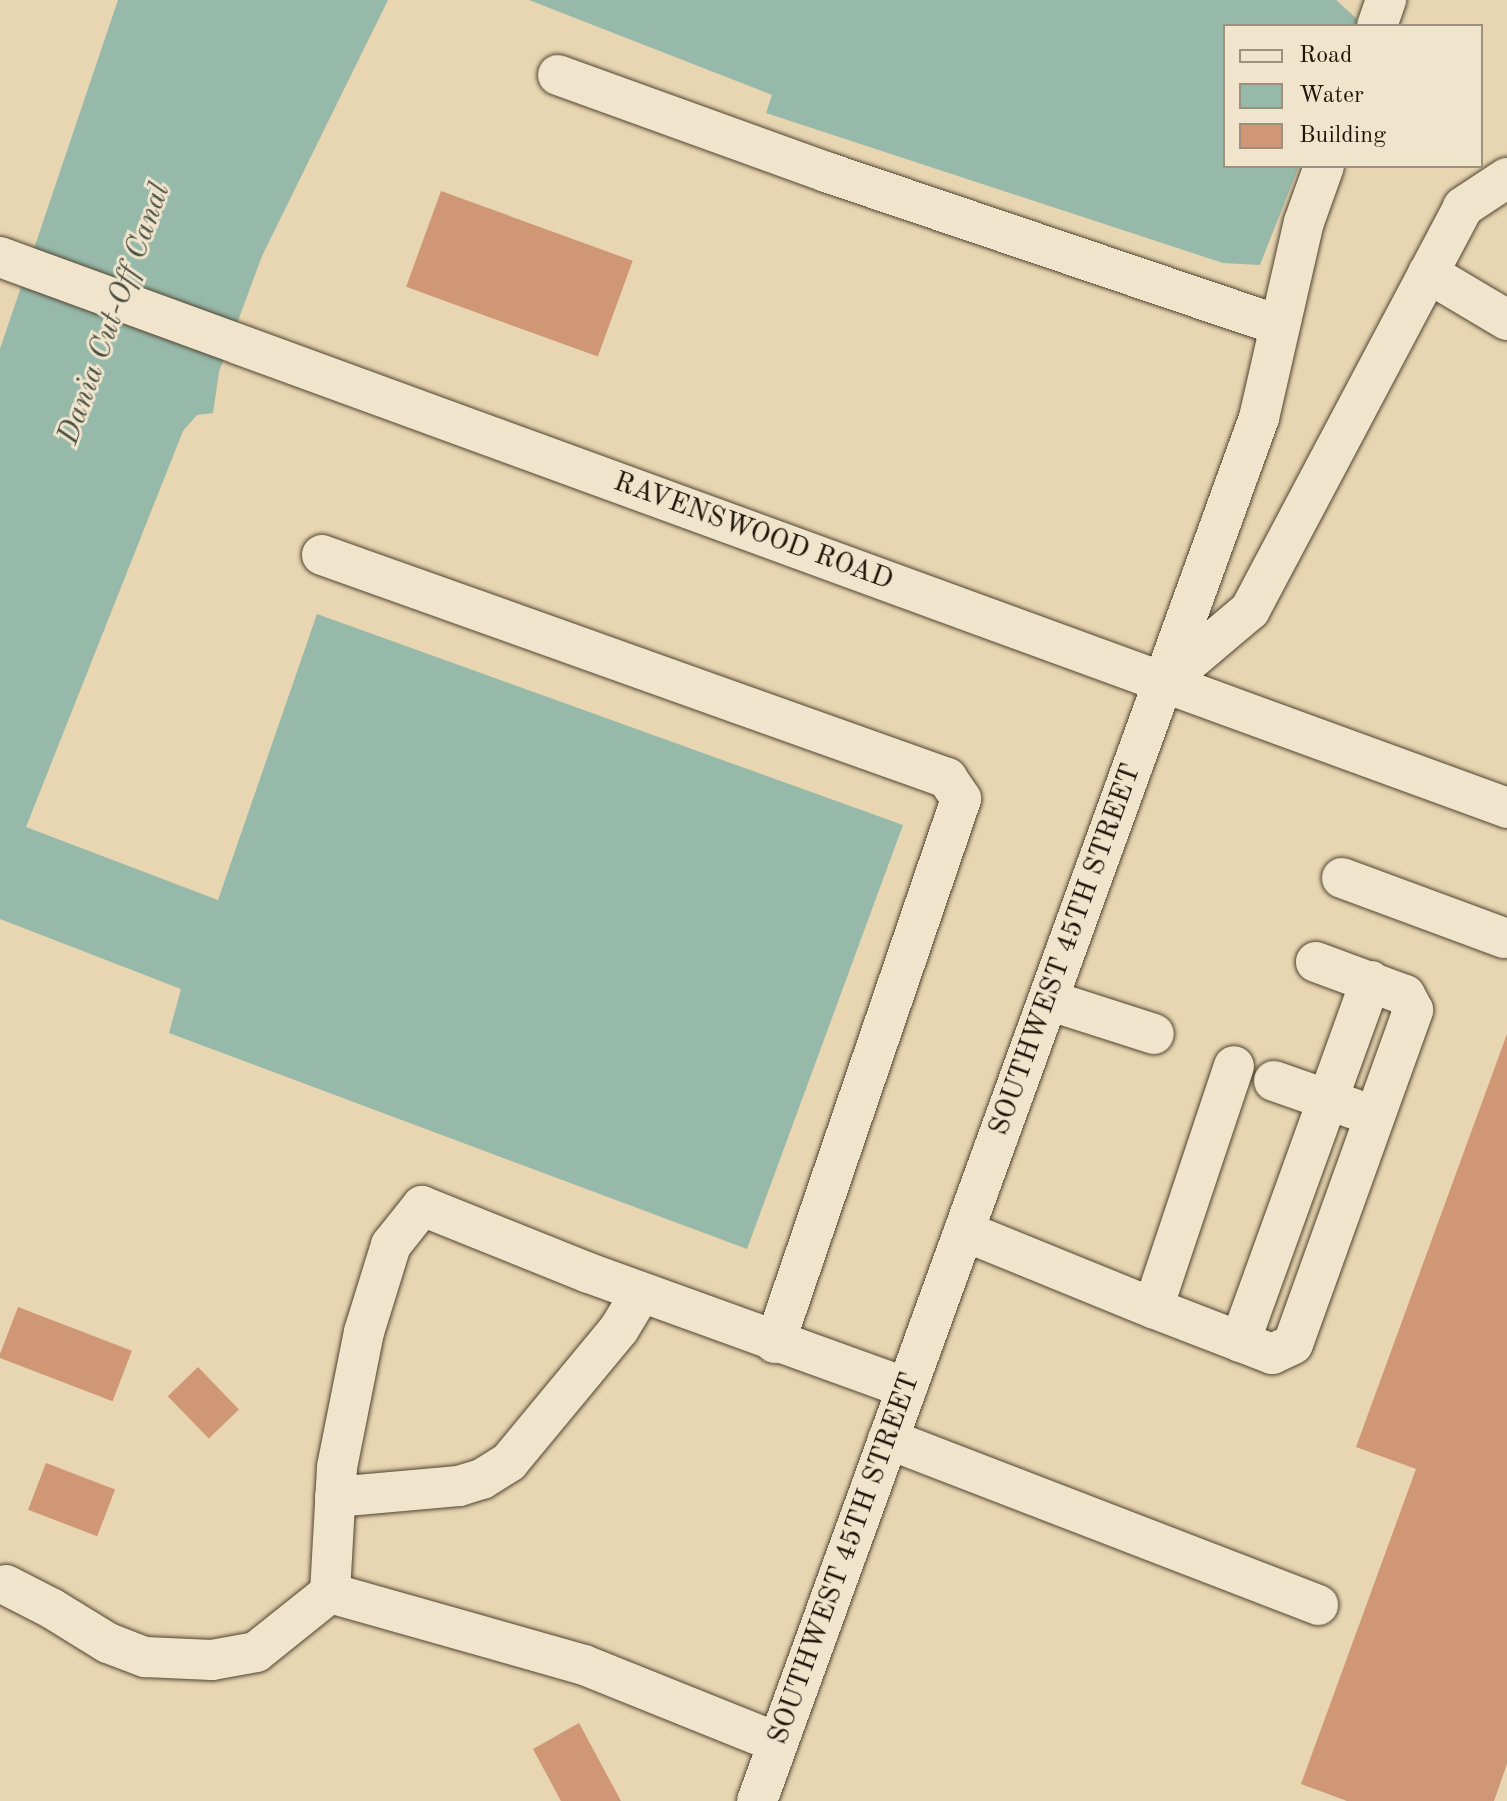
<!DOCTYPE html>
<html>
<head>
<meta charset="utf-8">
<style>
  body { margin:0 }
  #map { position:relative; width:1507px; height:1801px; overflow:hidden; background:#e8d5b1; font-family:"Old Standard TT",serif }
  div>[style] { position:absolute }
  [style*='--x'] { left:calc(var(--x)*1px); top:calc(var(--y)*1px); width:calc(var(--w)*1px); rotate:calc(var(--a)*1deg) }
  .water>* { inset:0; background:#97b9aa }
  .building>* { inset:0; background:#cf9775; transform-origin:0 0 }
  .roads { filter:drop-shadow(0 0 2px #504532) drop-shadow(0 0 2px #504532) }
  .minor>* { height:40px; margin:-20px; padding:0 20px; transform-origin:20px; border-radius:20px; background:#f0e4cc }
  span { translate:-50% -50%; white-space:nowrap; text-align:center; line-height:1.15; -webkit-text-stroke:6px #f0e4cc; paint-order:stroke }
  .street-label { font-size:28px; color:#1e1508 }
  .water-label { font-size:30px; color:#484e41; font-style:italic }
  .legend { position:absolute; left:1223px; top:24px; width:260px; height:144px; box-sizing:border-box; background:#f0e4cc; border:2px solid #9c917e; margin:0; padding:10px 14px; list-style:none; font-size:24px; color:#1e1508 }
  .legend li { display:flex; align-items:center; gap:16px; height:40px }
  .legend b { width:40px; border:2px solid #9c917e }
</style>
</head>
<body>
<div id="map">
  <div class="water">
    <div style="clip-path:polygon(118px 0,388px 0,262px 256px,219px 372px,213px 413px,197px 415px,183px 431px,26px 827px,218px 900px,317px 614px,903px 825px,747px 1249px,169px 1033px,181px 989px,0 919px,0 349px)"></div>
    <div style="clip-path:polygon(529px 0,1336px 0,1357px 19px,1355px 26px,1225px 26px,1225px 166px,1299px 166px,1260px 265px,1223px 263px,766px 113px,772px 95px)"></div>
  </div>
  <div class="building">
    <div style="left:441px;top:191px;width:204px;height:102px;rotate:20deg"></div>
    <div style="clip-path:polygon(1507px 1034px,1507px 1764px,1494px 1801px,1347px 1801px,1301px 1784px,1416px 1469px,1356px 1447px)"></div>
    <div style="left:18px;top:1307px;width:122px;height:54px;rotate:21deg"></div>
    <div style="left:198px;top:1367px;width:59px;height:42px;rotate:46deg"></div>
    <div style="left:46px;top:1463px;width:74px;height:50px;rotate:21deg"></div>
    <div style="clip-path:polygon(579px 1723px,621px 1801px,561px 1801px,533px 1749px)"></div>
  </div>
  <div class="roads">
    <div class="minor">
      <div style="--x:1377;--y:26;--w:28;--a:-71"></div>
      <div style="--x:558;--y:75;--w:285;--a:19.9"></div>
      <div style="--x:826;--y:172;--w:479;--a:18.7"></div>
      <div style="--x:0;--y:257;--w:1605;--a:20.08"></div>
      <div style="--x:1428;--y:273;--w:92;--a:30.7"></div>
      <div style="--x:322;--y:555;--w:664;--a:19.64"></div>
      <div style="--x:947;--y:778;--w:25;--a:56"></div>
      <div style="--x:961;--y:799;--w:575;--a:108.88"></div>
      <div style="--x:1166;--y:681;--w:110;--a:-40.2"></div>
      <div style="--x:1250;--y:610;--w:456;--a:-62.1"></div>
      <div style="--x:1463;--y:207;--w:53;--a:-33.4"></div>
      <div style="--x:1342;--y:878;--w:173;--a:20.3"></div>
      <div style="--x:1048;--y:1000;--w:111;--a:17.8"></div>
      <div style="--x:1274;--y:1081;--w:85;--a:19.3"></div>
      <div style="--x:964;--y:1231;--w:204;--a:22.2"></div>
      <div style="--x:1153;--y:1308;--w:255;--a:-71.5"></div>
      <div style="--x:1153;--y:1308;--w:128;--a:21.1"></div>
      <div style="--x:1272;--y:1354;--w:23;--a:-25"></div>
      <div style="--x:1293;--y:1344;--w:355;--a:-70.2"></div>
      <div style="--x:1413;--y:1010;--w:17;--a:-118"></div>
      <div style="--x:1405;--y:995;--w:95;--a:-159.7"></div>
      <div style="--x:1240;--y:1342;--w:384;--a:-70.1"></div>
      <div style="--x:888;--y:1439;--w:461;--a:21.1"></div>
      <div style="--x:335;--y:1497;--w:124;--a:-5.1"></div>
      <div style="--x:459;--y:1486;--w:24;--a:-17"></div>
      <div style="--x:482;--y:1479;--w:32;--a:-32"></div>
      <div style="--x:509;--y:1462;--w:173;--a:-50.4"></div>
      <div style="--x:619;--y:1329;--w:42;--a:-58.6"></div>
      <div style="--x:6;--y:1585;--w:51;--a:27.1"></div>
      <div style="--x:51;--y:1608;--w:67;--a:31.6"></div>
      <div style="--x:108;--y:1643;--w:40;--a:21"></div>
      <div style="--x:145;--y:1657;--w:67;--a:2.6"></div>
      <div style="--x:212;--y:1660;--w:45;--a:-10.3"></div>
      <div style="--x:256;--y:1652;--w:95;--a:-38.6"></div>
      <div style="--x:330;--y:1593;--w:264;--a:15.8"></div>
      <div style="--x:584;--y:1665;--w:209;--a:21.9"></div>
      <div style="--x:330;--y:1593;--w:126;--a:-86.8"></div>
      <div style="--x:337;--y:1467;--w:138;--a:-78.7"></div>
      <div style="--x:364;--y:1332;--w:91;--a:-72.8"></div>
      <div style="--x:391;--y:1245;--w:50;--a:-51.5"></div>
      <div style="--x:422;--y:1206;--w:180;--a:21.9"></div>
      <div style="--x:589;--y:1273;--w:338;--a:19.9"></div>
      <div style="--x:757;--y:1801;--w:1471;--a:-70.05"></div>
      <div style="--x:1259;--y:418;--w:201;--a:-77.1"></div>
      <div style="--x:1304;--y:222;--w:59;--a:-70.3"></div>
    </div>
  </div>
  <div class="street-label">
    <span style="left:753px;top:532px;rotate:20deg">RAVENSWOOD ROAD</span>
    <span style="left:1066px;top:950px;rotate:-70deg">SOUTHWEST 45TH STREET</span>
    <span style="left:845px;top:1559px;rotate:-70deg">SOUTHWEST 45TH STREET</span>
  </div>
  <div class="water-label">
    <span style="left:115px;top:314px;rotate:-70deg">Dania Cut-Off Canal</span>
  </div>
  <ul class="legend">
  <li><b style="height:10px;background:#f0e4cc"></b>Road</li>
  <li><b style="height:22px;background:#97b9aa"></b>Water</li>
  <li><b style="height:22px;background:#cf9775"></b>Building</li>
  </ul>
</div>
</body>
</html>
